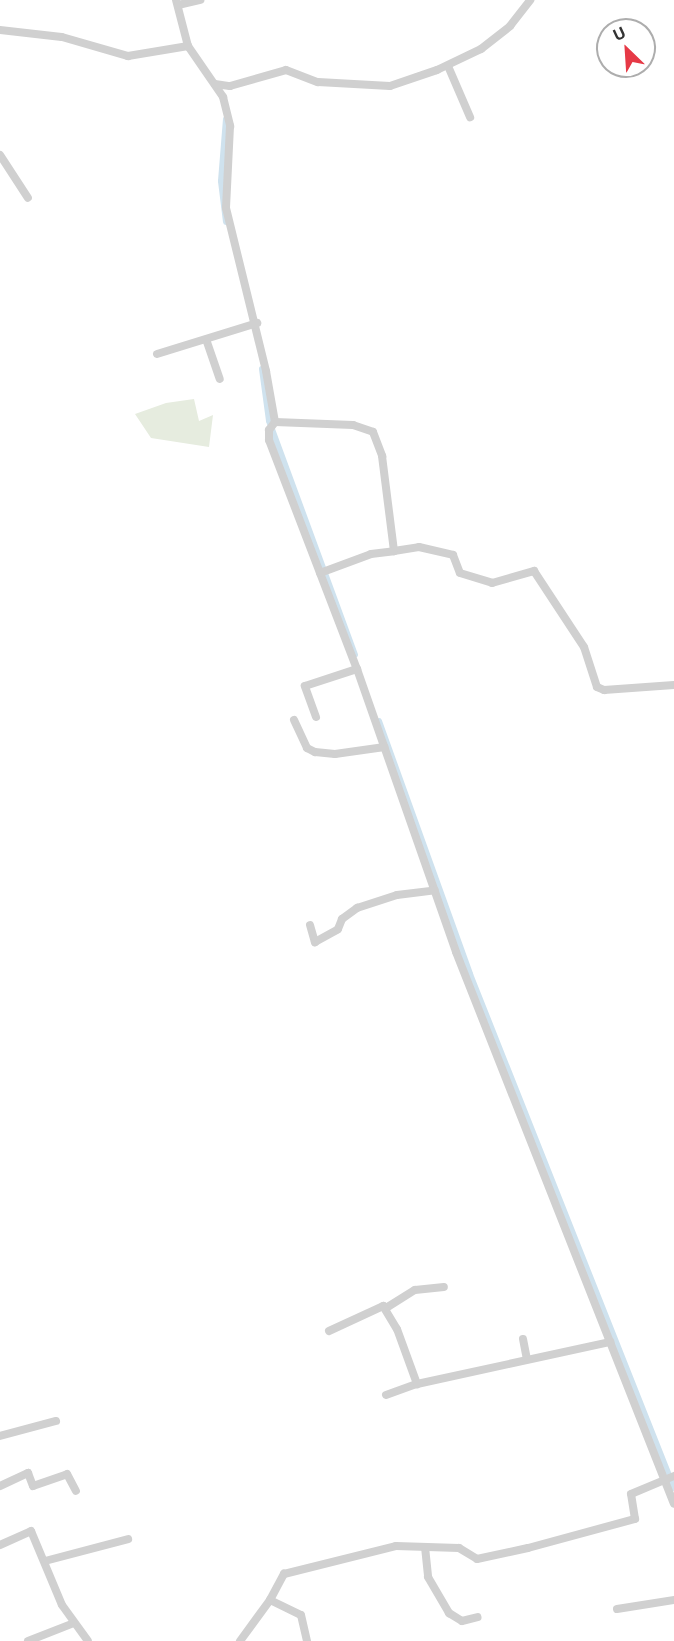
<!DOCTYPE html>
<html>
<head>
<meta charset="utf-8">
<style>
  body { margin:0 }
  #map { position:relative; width:674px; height:1641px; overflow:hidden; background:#fff; font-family:"Open Sans",sans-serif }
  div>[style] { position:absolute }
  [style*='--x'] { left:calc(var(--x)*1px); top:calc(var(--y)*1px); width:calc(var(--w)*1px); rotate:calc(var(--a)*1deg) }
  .green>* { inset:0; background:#e6ecdf }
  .canal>* { height:6px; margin:-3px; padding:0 3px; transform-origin:3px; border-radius:3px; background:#cfe2ee }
  .minor>* { height:8px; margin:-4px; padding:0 4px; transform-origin:4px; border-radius:4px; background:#d0d0d0 }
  span { translate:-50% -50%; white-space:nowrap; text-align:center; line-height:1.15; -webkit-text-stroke:6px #fff; paint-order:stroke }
  .north { position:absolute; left:596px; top:18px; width:60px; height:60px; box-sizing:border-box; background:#fff; border:2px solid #adadad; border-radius:50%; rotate:335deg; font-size:16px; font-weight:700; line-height:24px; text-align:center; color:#333 }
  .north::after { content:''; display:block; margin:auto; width:21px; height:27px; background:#e63946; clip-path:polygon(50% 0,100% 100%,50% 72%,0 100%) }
</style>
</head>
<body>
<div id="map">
  <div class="green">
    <div style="clip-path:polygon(194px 399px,199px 421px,213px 415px,209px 447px,151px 438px,135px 414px,166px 403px)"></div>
  </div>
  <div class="canal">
    <div style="--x:226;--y:222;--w:41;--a:-97"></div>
    <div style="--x:221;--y:181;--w:62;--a:-85.4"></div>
    <div style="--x:262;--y:369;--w:52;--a:82.3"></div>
    <div style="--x:269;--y:421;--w:249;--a:69.8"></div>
    <div style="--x:379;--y:721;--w:269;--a:70.2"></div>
    <div style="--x:470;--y:974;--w:553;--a:68.35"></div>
  </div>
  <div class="minor">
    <div style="--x:176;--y:0;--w:48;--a:75.4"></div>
    <div style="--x:178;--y:5;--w:23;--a:-13"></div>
    <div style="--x:0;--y:30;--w:62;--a:6.4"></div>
    <div style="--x:62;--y:37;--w:69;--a:16.1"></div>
    <div style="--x:128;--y:56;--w:61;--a:-9.5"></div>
    <div style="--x:188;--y:46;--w:62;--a:55.5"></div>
    <div style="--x:223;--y:97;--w:30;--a:76"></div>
    <div style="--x:230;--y:126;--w:82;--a:92.8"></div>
    <div style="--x:226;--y:208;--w:168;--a:76.2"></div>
    <div style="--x:266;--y:371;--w:52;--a:80"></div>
    <div style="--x:275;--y:422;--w:10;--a:127"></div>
    <div style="--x:269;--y:430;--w:10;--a:90"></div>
    <div style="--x:269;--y:440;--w:245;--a:69"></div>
    <div style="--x:357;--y:669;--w:300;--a:70.7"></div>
    <div style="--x:456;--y:952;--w:593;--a:68.45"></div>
    <div style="--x:448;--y:66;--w:56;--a:66.7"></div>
    <div style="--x:215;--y:84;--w:15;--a:8"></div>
    <div style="--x:230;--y:86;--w:58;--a:-15.9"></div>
    <div style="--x:286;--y:70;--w:34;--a:21"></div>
    <div style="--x:318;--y:82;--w:72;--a:3.2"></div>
    <div style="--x:390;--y:86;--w:50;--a:-18.8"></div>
    <div style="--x:437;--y:70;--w:49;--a:-25.5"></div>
    <div style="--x:481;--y:49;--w:37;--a:-38"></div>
    <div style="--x:510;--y:26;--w:33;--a:-52"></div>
    <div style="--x:0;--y:155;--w:51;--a:56.9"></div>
    <div style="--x:207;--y:342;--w:39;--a:71"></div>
    <div style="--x:157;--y:354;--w:105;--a:-17.2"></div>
    <div style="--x:275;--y:422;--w:78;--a:2.2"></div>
    <div style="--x:353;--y:425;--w:21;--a:19"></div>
    <div style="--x:373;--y:432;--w:26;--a:69"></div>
    <div style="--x:382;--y:456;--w:96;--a:82.8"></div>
    <div style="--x:394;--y:551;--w:25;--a:-9"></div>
    <div style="--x:419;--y:547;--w:35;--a:13"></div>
    <div style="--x:453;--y:555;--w:19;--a:69"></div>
    <div style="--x:460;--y:573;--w:34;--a:17"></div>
    <div style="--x:492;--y:583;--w:44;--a:-15.9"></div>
    <div style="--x:534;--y:571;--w:91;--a:56.7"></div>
    <div style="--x:584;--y:647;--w:42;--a:72"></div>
    <div style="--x:597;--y:687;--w:8;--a:23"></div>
    <div style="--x:604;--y:690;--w:70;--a:-4.1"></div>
    <div style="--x:320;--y:573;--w:54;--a:-20.4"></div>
    <div style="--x:371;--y:554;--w:23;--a:-7"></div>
    <div style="--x:316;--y:717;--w:33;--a:-110"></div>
    <div style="--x:305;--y:686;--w:55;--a:-18.1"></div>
    <div style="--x:294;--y:720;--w:31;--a:65"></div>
    <div style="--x:307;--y:748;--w:9;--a:27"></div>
    <div style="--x:315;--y:752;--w:20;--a:6"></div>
    <div style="--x:335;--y:754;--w:50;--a:-8"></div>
    <div style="--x:310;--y:925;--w:18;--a:74"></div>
    <div style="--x:315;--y:942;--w:26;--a:-29"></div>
    <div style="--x:338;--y:929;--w:11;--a:-68"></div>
    <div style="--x:342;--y:919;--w:19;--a:-36"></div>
    <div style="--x:357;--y:908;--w:42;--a:-18"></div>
    <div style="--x:397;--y:895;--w:38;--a:-7"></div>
    <div style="--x:386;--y:1308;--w:34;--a:-32"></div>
    <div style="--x:415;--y:1290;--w:29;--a:-6"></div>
    <div style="--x:329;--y:1331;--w:60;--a:-24.8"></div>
    <div style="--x:383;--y:1306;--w:27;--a:59"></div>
    <div style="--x:397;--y:1329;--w:59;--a:70"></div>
    <div style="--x:523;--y:1339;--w:21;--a:79"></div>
    <div style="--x:386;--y:1395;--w:33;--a:-20"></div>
    <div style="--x:417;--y:1384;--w:198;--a:-12.3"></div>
    <div style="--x:0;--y:1436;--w:58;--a:-15"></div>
    <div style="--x:0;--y:1486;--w:31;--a:-25"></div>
    <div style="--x:28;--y:1473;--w:14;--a:69"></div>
    <div style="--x:33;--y:1486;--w:36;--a:-19"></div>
    <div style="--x:67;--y:1474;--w:19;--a:62"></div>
    <div style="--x:0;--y:1545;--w:34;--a:-24"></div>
    <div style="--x:31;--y:1531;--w:80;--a:67.3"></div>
    <div style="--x:62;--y:1605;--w:44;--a:54.2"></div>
    <div style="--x:425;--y:1547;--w:30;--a:84"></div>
    <div style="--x:428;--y:1577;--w:42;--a:59.7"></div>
    <div style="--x:449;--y:1613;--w:15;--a:32"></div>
    <div style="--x:462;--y:1621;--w:16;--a:-14"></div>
    <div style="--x:45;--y:1561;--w:86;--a:-14.8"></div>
    <div style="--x:270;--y:1600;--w:34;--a:26"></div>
    <div style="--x:301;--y:1615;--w:27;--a:77"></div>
    <div style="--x:617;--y:1609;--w:58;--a:-9"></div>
    <div style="--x:28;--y:1641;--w:49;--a:-21.4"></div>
    <div style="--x:240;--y:1641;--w:51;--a:-53.8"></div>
    <div style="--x:270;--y:1600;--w:30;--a:-62"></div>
    <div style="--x:284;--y:1574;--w:115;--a:-14"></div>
    <div style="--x:396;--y:1546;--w:63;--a:1.8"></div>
    <div style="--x:459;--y:1548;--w:21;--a:31"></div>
    <div style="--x:477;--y:1559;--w:52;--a:-12.2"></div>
    <div style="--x:528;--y:1548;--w:111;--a:-15.2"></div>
    <div style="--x:635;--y:1519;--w:25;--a:-99"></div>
    <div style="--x:631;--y:1494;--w:47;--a:-22.7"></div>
  </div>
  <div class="north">U</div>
</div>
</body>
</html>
